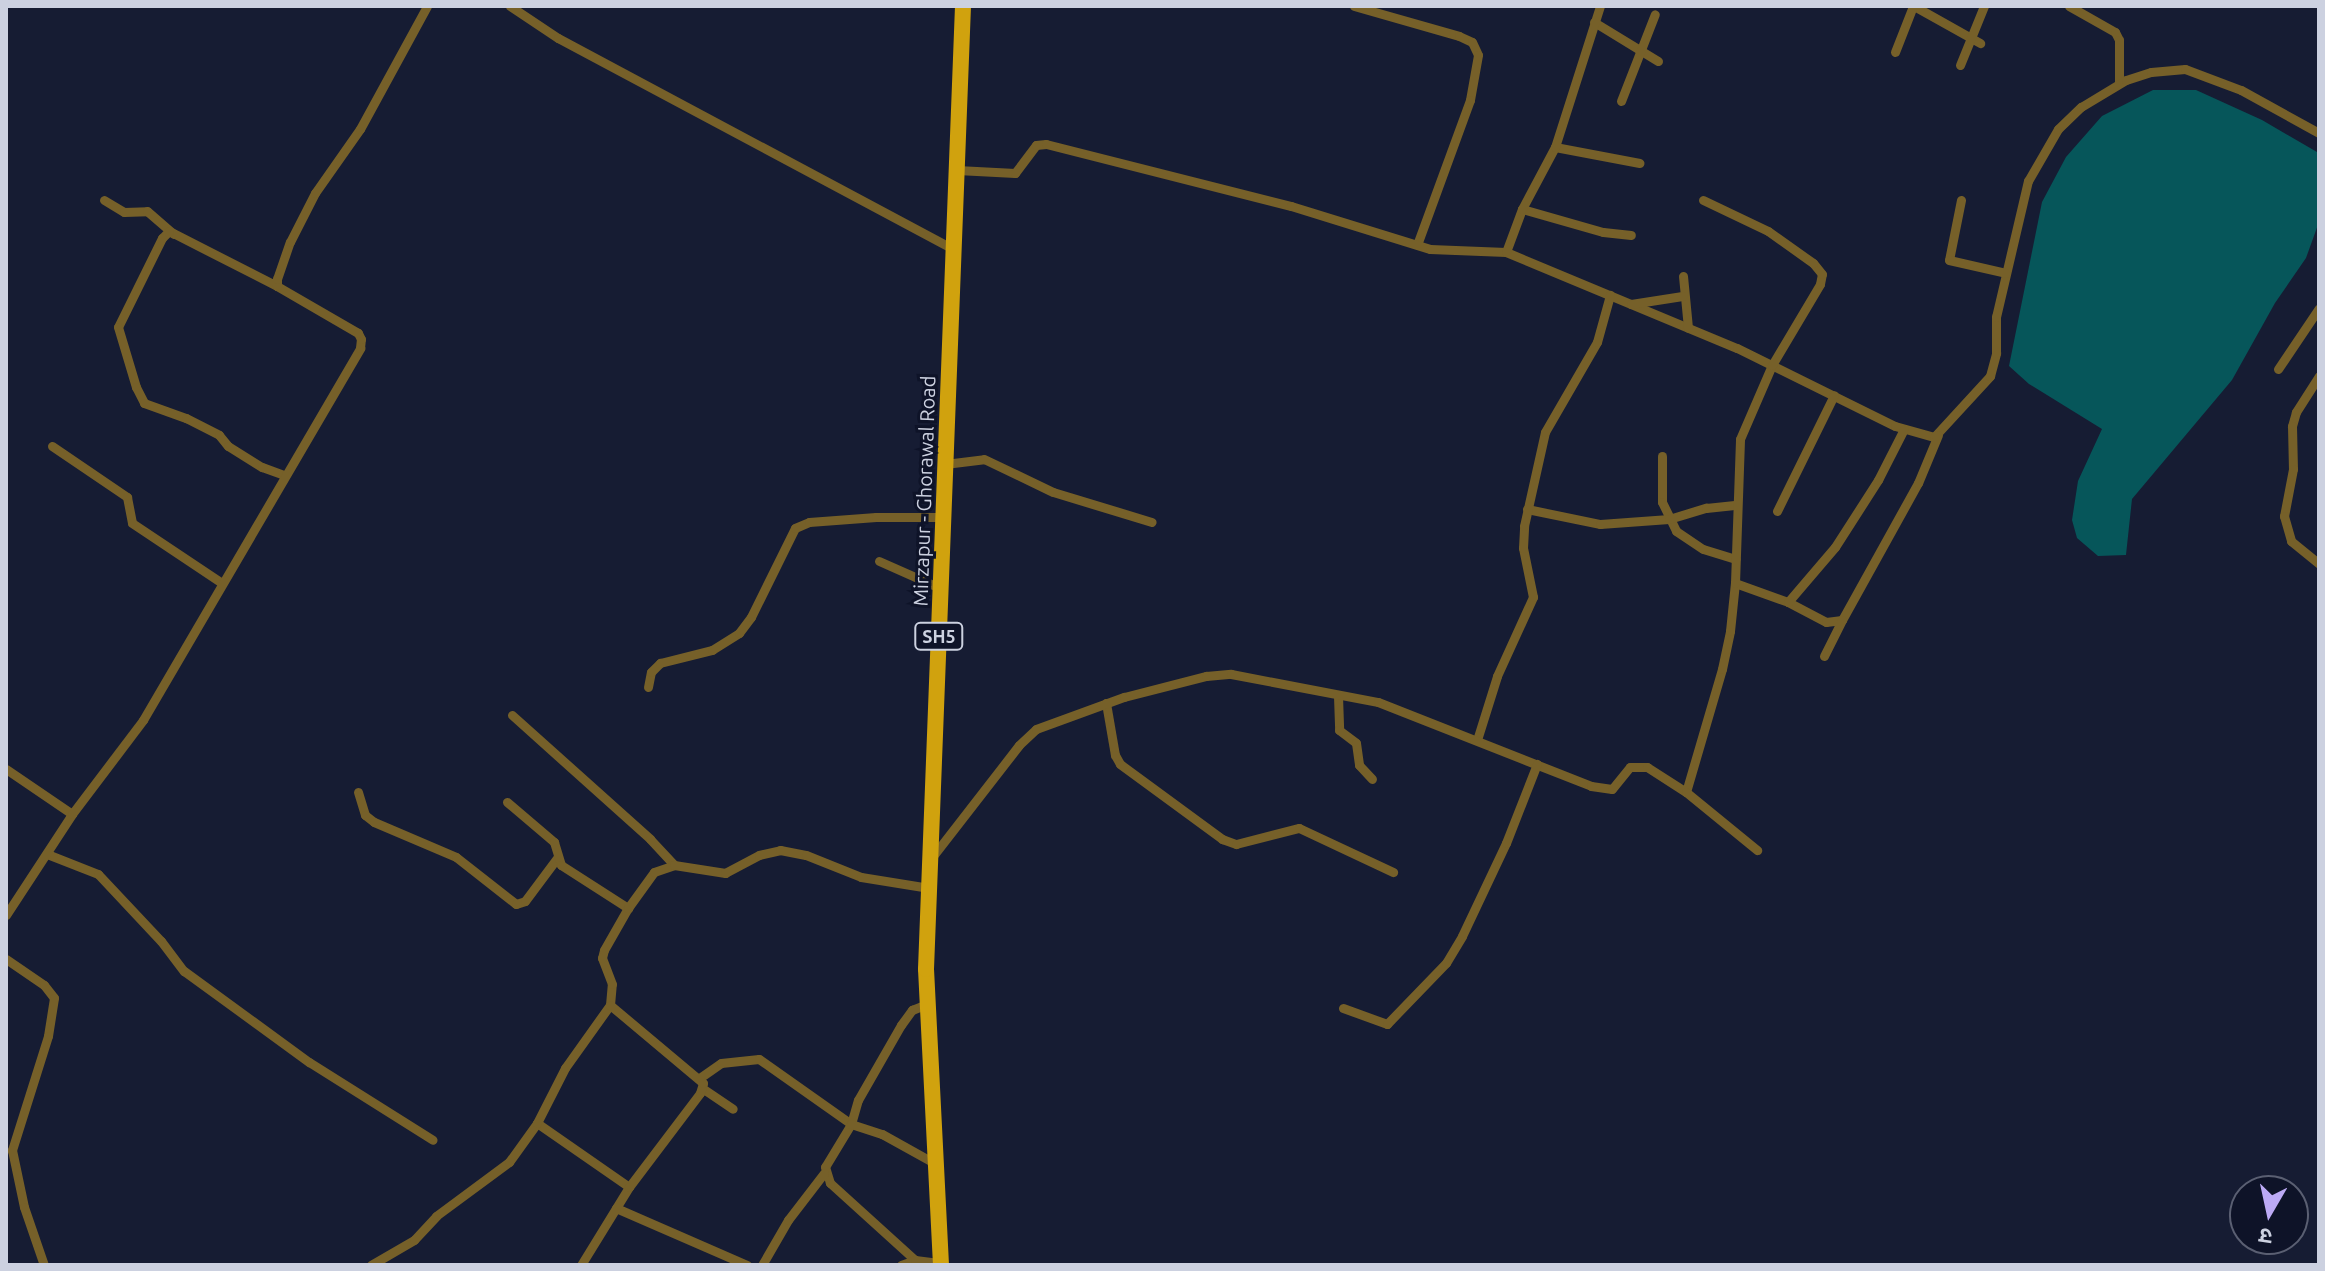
<!DOCTYPE html>
<html>
<head>
<meta charset="utf-8">
<style>
  body { margin:0 }
  #map { position:relative; width:2325px; height:1271px; overflow:hidden; background:#161c33; font-family:Ubuntu,"Noto Sans Devanagari",sans-serif }
  div>[style] { position:absolute }
  [style*='--x'] { left:calc(var(--x)*1px); top:calc(var(--y)*1px); width:calc(var(--w)*1px); rotate:calc(var(--a)*1deg) }
  .water>* { inset:0; background:#06565a }
  .street>* { height:9px; margin:-4.5px; padding:0 4.5px; transform-origin:4.5px; border-radius:4.5px; background:#766029 }
  .primary>* { height:16px; margin:-8px; padding:0 8px; transform-origin:8px; border-radius:8px; background:#d0a20e }
  span { translate:-50% -50%; white-space:nowrap; text-align:center; line-height:1.15; -webkit-text-stroke:6px #0e1328; paint-order:stroke }
  .shield-label span { padding:2px 6px; background:#0e1328; border:2px solid; border-radius:6px; -webkit-text-stroke-width:0 }
  .shield-label { font-size:18px; color:#ccd1e0; font-weight:700 }
  .street-label { font-size:20px; color:#ccd1e0 }
  .frame { position:absolute; inset:0; border:8px solid #ccd1e0; pointer-events:none }
  .north { position:absolute; left:2229px; top:1175px; width:80px; height:80px; box-sizing:border-box; background:#0e1328; border:2px solid #5a5f72; border-radius:50%; rotate:189deg; font-size:22px; font-weight:700; line-height:32px; text-align:center; color:#ccd1e0 }
  .north::after { content:''; display:block; margin:auto; width:28px; height:36px; background:#bcaaf5; clip-path:polygon(50% 0,100% 100%,50% 72%,0 100%) }
</style>
</head>
<body>
<div id="map">
  <div class="water">
    <div style="clip-path:polygon(2153px 90px,2196px 90px,2262px 120px,2317px 152px,2319px 222px,2306px 258px,2275px 303px,2232px 380px,2132px 499px,2126px 555px,2098px 556px,2077px 538px,2072px 520px,2078px 481px,2102px 429px,2029px 384px,2009px 366px,2042px 202px,2066px 157px,2102px 116px)"></div>
  </div>
  <div class="street">
    <div style="--x:510;--y:6;--w:58;--a:33.7"></div>
    <div style="--x:558;--y:38;--w:448;--a:28.1"></div>
    <div style="--x:1354;--y:6;--w:109;--a:15.9"></div>
    <div style="--x:1459;--y:36;--w:14;--a:25"></div>
    <div style="--x:1472;--y:42;--w:14;--a:65"></div>
    <div style="--x:1478;--y:55;--w:46;--a:100.1"></div>
    <div style="--x:1470;--y:100;--w:154;--a:110.1"></div>
    <div style="--x:1914;--y:6;--w:76;--a:29.3"></div>
    <div style="--x:2069;--y:6;--w:53;--a:29.5"></div>
    <div style="--x:2115;--y:32;--w:9;--a:63"></div>
    <div style="--x:2119;--y:40;--w:43;--a:90"></div>
    <div style="--x:1594;--y:22;--w:75;--a:31.4"></div>
    <div style="--x:1895;--y:52;--w:49;--a:-68.6"></div>
    <div style="--x:1960;--y:65;--w:64;--a:-67.9"></div>
    <div style="--x:1621;--y:101;--w:93;--a:-68.7"></div>
    <div style="--x:1555;--y:147;--w:86;--a:10.7"></div>
    <div style="--x:957;--y:170;--w:58;--a:3"></div>
    <div style="--x:1015;--y:173;--w:35;--a:-53"></div>
    <div style="--x:1036;--y:145;--w:10;--a:-6"></div>
    <div style="--x:1046;--y:144;--w:253;--a:14.2"></div>
    <div style="--x:1291;--y:206;--w:145;--a:17.2"></div>
    <div style="--x:1430;--y:249;--w:76;--a:2.3"></div>
    <div style="--x:1506;--y:252;--w:250;--a:22.6"></div>
    <div style="--x:1737;--y:348;--w:176;--a:26.3"></div>
    <div style="--x:1895;--y:426;--w:41;--a:15.8"></div>
    <div style="--x:1934;--y:437;--w:83;--a:-47.4"></div>
    <div style="--x:1990;--y:376;--w:24;--a:-75"></div>
    <div style="--x:1996;--y:353;--w:36;--a:-90"></div>
    <div style="--x:1996;--y:317;--w:140;--a:-76.8"></div>
    <div style="--x:2028;--y:181;--w:60;--a:-60"></div>
    <div style="--x:2058;--y:129;--w:32;--a:-44"></div>
    <div style="--x:2081;--y:107;--w:52;--a:-31"></div>
    <div style="--x:2126;--y:80;--w:26;--a:-18"></div>
    <div style="--x:2151;--y:72;--w:34;--a:-5"></div>
    <div style="--x:2185;--y:69;--w:60;--a:20.6"></div>
    <div style="--x:2241;--y:90;--w:89;--a:28.9"></div>
    <div style="--x:104;--y:200;--w:23;--a:31"></div>
    <div style="--x:124;--y:212;--w:23;--a:-2"></div>
    <div style="--x:147;--y:211;--w:35;--a:41"></div>
    <div style="--x:1961;--y:200;--w:61;--a:101.3"></div>
    <div style="--x:1949;--y:260;--w:58;--a:12.8"></div>
    <div style="--x:1522;--y:209;--w:84;--a:15.9"></div>
    <div style="--x:1603;--y:232;--w:28;--a:6"></div>
    <div style="--x:1506;--y:252;--w:46;--a:-69.6"></div>
    <div style="--x:1522;--y:209;--w:70;--a:-62"></div>
    <div style="--x:1555;--y:147;--w:148;--a:-72.3"></div>
    <div style="--x:1683;--y:276;--w:52;--a:84.5"></div>
    <div style="--x:277;--y:286;--w:121;--a:-153"></div>
    <div style="--x:169;--y:231;--w:10;--a:135"></div>
    <div style="--x:162;--y:238;--w:99;--a:116.3"></div>
    <div style="--x:118;--y:327;--w:63;--a:73.3"></div>
    <div style="--x:136;--y:387;--w:18;--a:63"></div>
    <div style="--x:144;--y:403;--w:45;--a:19.7"></div>
    <div style="--x:186;--y:418;--w:37;--a:27"></div>
    <div style="--x:219;--y:435;--w:14;--a:51"></div>
    <div style="--x:228;--y:446;--w:40;--a:32"></div>
    <div style="--x:262;--y:467;--w:23;--a:20"></div>
    <div style="--x:1631;--y:304;--w:52;--a:-8.9"></div>
    <div style="--x:2278;--y:369;--w:73;--a:-56.1"></div>
    <div style="--x:2319;--y:376;--w:43;--a:122.6"></div>
    <div style="--x:2296;--y:412;--w:15;--a:106"></div>
    <div style="--x:2292;--y:426;--w:43;--a:88.7"></div>
    <div style="--x:2293;--y:469;--w:48;--a:100.8"></div>
    <div style="--x:2284;--y:516;--w:26;--a:74"></div>
    <div style="--x:2291;--y:541;--w:36;--a:39"></div>
    <div style="--x:52;--y:446;--w:91;--a:34.2"></div>
    <div style="--x:127;--y:497;--w:26;--a:79"></div>
    <div style="--x:132;--y:523;--w:108;--a:33.7"></div>
    <div style="--x:1662;--y:456;--w:46;--a:90"></div>
    <div style="--x:1662;--y:502;--w:32;--a:64"></div>
    <div style="--x:1676;--y:531;--w:32;--a:34"></div>
    <div style="--x:1703;--y:549;--w:34;--a:17"></div>
    <div style="--x:945;--y:464;--w:39;--a:-7"></div>
    <div style="--x:984;--y:459;--w:76;--a:25.6"></div>
    <div style="--x:1053;--y:492;--w:103;--a:16.9"></div>
    <div style="--x:1527;--y:509;--w:75;--a:11.6"></div>
    <div style="--x:1600;--y:524;--w:69;--a:-4.1"></div>
    <div style="--x:1669;--y:519;--w:39;--a:-17"></div>
    <div style="--x:1706;--y:508;--w:31;--a:-6"></div>
    <div style="--x:1777;--y:511;--w:129;--a:-63.8"></div>
    <div style="--x:879;--y:561;--w:67;--a:23.9"></div>
    <div style="--x:1735;--y:583;--w:56;--a:19.7"></div>
    <div style="--x:1788;--y:602;--w:43;--a:27.8"></div>
    <div style="--x:1826;--y:622;--w:16;--a:-7"></div>
    <div style="--x:1842;--y:620;--w:157;--a:-61"></div>
    <div style="--x:1918;--y:483;--w:52;--a:-67.4"></div>
    <div style="--x:1788;--y:602;--w:72;--a:-49.5"></div>
    <div style="--x:1835;--y:547;--w:80;--a:-57.3"></div>
    <div style="--x:1878;--y:480;--w:57;--a:-63"></div>
    <div style="--x:1824;--y:656;--w:40;--a:-63.4"></div>
    <div style="--x:648;--y:687;--w:15;--a:-79"></div>
    <div style="--x:651;--y:672;--w:13;--a:-45"></div>
    <div style="--x:660;--y:663;--w:54;--a:-14"></div>
    <div style="--x:712;--y:650;--w:32;--a:-32"></div>
    <div style="--x:739;--y:633;--w:20;--a:-53"></div>
    <div style="--x:751;--y:617;--w:99;--a:-63.7"></div>
    <div style="--x:795;--y:528;--w:15;--a:-23"></div>
    <div style="--x:809;--y:522;--w:67;--a:-4.3"></div>
    <div style="--x:876;--y:517;--w:66;--a:0"></div>
    <div style="--x:1338;--y:696;--w:34;--a:88"></div>
    <div style="--x:1339;--y:730;--w:21;--a:37"></div>
    <div style="--x:1356;--y:743;--w:22;--a:82"></div>
    <div style="--x:1359;--y:765;--w:19;--a:47"></div>
    <div style="--x:1106;--y:703;--w:53;--a:80.2"></div>
    <div style="--x:1115;--y:755;--w:10;--a:61"></div>
    <div style="--x:1120;--y:764;--w:127;--a:36.3"></div>
    <div style="--x:1222;--y:839;--w:15;--a:20"></div>
    <div style="--x:1236;--y:844;--w:65;--a:-14.3"></div>
    <div style="--x:1299;--y:828;--w:104;--a:25.1"></div>
    <div style="--x:512;--y:715;--w:186;--a:41.9"></div>
    <div style="--x:650;--y:839;--w:35;--a:47"></div>
    <div style="--x:1477;--y:740;--w:67;--a:-72.6"></div>
    <div style="--x:1497;--y:676;--w:87;--a:-65.5"></div>
    <div style="--x:1533;--y:597;--w:50;--a:-101.5"></div>
    <div style="--x:1523;--y:548;--w:22;--a:-87"></div>
    <div style="--x:1524;--y:526;--w:96;--a:-77.4"></div>
    <div style="--x:1545;--y:432;--w:104;--a:-60"></div>
    <div style="--x:1597;--y:342;--w:49;--a:-74.5"></div>
    <div style="--x:6;--y:769;--w:80;--a:34.3"></div>
    <div style="--x:358;--y:792;--w:24;--a:73"></div>
    <div style="--x:365;--y:815;--w:11;--a:38"></div>
    <div style="--x:374;--y:822;--w:89;--a:23.1"></div>
    <div style="--x:456;--y:857;--w:76;--a:38.1"></div>
    <div style="--x:516;--y:904;--w:9;--a:-18"></div>
    <div style="--x:525;--y:901;--w:54;--a:-53.3"></div>
    <div style="--x:1686;--y:792;--w:128;--a:-73.7"></div>
    <div style="--x:1722;--y:669;--w:39;--a:-78"></div>
    <div style="--x:1730;--y:631;--w:48;--a:-84.1"></div>
    <div style="--x:1735;--y:583;--w:144;--a:-88"></div>
    <div style="--x:1740;--y:439;--w:81;--a:-66.6"></div>
    <div style="--x:1772;--y:365;--w:94;--a:-59.3"></div>
    <div style="--x:1820;--y:284;--w:10;--a:-79"></div>
    <div style="--x:1822;--y:274;--w:14;--a:-129"></div>
    <div style="--x:1813;--y:263;--w:55;--a:-144.6"></div>
    <div style="--x:1768;--y:231;--w:72;--a:-154.5"></div>
    <div style="--x:507;--y:802;--w:62;--a:40.4"></div>
    <div style="--x:554;--y:842;--w:24;--a:73"></div>
    <div style="--x:561;--y:865;--w:80;--a:32.7"></div>
    <div style="--x:47;--y:854;--w:55;--a:21.4"></div>
    <div style="--x:98;--y:874;--w:92;--a:46.8"></div>
    <div style="--x:161;--y:941;--w:38;--a:53"></div>
    <div style="--x:184;--y:971;--w:155;--a:36.1"></div>
    <div style="--x:309;--y:1062;--w:146;--a:32.2"></div>
    <div style="--x:933;--y:856;--w:140;--a:-52.2"></div>
    <div style="--x:1019;--y:745;--w:23;--a:-43"></div>
    <div style="--x:1036;--y:729;--w:94;--a:-20"></div>
    <div style="--x:1124;--y:697;--w:85;--a:-14.4"></div>
    <div style="--x:1206;--y:676;--w:25;--a:-5"></div>
    <div style="--x:1231;--y:674;--w:150;--a:10.8"></div>
    <div style="--x:1378;--y:702;--w:229;--a:21.5"></div>
    <div style="--x:1591;--y:786;--w:21;--a:8"></div>
    <div style="--x:1612;--y:789;--w:28;--a:-51"></div>
    <div style="--x:1630;--y:767;--w:17;--a:0"></div>
    <div style="--x:1647;--y:767;--w:46;--a:32.7"></div>
    <div style="--x:1686;--y:792;--w:92;--a:39.2"></div>
    <div style="--x:6;--y:915;--w:121;--a:-56.8"></div>
    <div style="--x:72;--y:814;--w:118;--a:-52.9"></div>
    <div style="--x:143;--y:720;--w:431;--a:-59.7"></div>
    <div style="--x:360;--y:348;--w:9;--a:-84"></div>
    <div style="--x:361;--y:339;--w:7;--a:-117"></div>
    <div style="--x:358;--y:333;--w:94;--a:-149.9"></div>
    <div style="--x:277;--y:286;--w:7;--a:-90"></div>
    <div style="--x:277;--y:279;--w:39;--a:-71"></div>
    <div style="--x:290;--y:242;--w:55;--a:-63"></div>
    <div style="--x:315;--y:193;--w:78;--a:-54.9"></div>
    <div style="--x:360;--y:129;--w:140;--a:-61.4"></div>
    <div style="--x:6;--y:959;--w:46;--a:34.4"></div>
    <div style="--x:44;--y:985;--w:16;--a:52"></div>
    <div style="--x:54;--y:998;--w:38;--a:99"></div>
    <div style="--x:48;--y:1036;--w:120;--a:107.5"></div>
    <div style="--x:12;--y:1150;--w:58;--a:78.1"></div>
    <div style="--x:24;--y:1207;--w:61;--a:71"></div>
    <div style="--x:1343;--y:1008;--w:47;--a:20"></div>
    <div style="--x:1387;--y:1024;--w:85;--a:-46"></div>
    <div style="--x:1446;--y:963;--w:31;--a:-59"></div>
    <div style="--x:1462;--y:936;--w:103;--a:-64.7"></div>
    <div style="--x:1506;--y:843;--w:85;--a:-68.6"></div>
    <div style="--x:701;--y:1077;--w:24;--a:-35"></div>
    <div style="--x:721;--y:1063;--w:38;--a:-6"></div>
    <div style="--x:759;--y:1059;--w:113;--a:35.2"></div>
    <div style="--x:851;--y:1124;--w:25;--a:-74"></div>
    <div style="--x:858;--y:1100;--w:86;--a:-60.2"></div>
    <div style="--x:901;--y:1025;--w:19;--a:-54"></div>
    <div style="--x:912;--y:1010;--w:16;--a:-22"></div>
    <div style="--x:702;--y:1088;--w:37;--a:34"></div>
    <div style="--x:537;--y:1123;--w:112;--a:34.8"></div>
    <div style="--x:616;--y:1208;--w:143;--a:23.5"></div>
    <div style="--x:915;--y:1260;--w:115;--a:-137.8"></div>
    <div style="--x:830;--y:1183;--w:17;--a:-107"></div>
    <div style="--x:825;--y:1167;--w:50;--a:-58.8"></div>
    <div style="--x:851;--y:1124;--w:33;--a:18"></div>
    <div style="--x:882;--y:1134;--w:62;--a:29.1"></div>
    <div style="--x:371;--y:1265;--w:50;--a:-30.2"></div>
    <div style="--x:414;--y:1240;--w:33;--a:-47"></div>
    <div style="--x:436;--y:1216;--w:91;--a:-36.5"></div>
    <div style="--x:509;--y:1162;--w:48;--a:-54.3"></div>
    <div style="--x:537;--y:1123;--w:62;--a:-63"></div>
    <div style="--x:565;--y:1068;--w:77;--a:-54.5"></div>
    <div style="--x:610;--y:1005;--w:21;--a:-85"></div>
    <div style="--x:612;--y:984;--w:28;--a:-111"></div>
    <div style="--x:602;--y:958;--w:8;--a:-76"></div>
    <div style="--x:604;--y:950;--w:48;--a:-60.3"></div>
    <div style="--x:628;--y:908;--w:44;--a:-54.2"></div>
    <div style="--x:654;--y:872;--w:21;--a:-19"></div>
    <div style="--x:674;--y:865;--w:52;--a:8.9"></div>
    <div style="--x:725;--y:873;--w:38;--a:-28"></div>
    <div style="--x:759;--y:855;--w:22;--a:-13"></div>
    <div style="--x:780;--y:850;--w:26;--a:11"></div>
    <div style="--x:806;--y:855;--w:59;--a:21.8"></div>
    <div style="--x:861;--y:877;--w:69;--a:9.2"></div>
    <div style="--x:581;--y:1265;--w:92;--a:-58.4"></div>
    <div style="--x:629;--y:1187;--w:118;--a:-52.9"></div>
    <div style="--x:700;--y:1093;--w:10;--a:-73"></div>
    <div style="--x:703;--y:1083;--w:121;--a:-140"></div>
    <div style="--x:762;--y:1265;--w:52;--a:-60"></div>
    <div style="--x:788;--y:1220;--w:59;--a:-52.5"></div>
    <div style="--x:901;--y:1265;--w:15;--a:-20"></div>
    <div style="--x:915;--y:1260;--w:26;--a:7"></div>
  </div>
  <div class="primary">
    <div style="--x:941;--y:1265;--w:296;--a:-92.9"></div>
    <div style="--x:926;--y:969;--w:964;--a:-87.8"></div>
  </div>
  <div class="shield-label">
    <span style="left:939px;top:636px">SH5</span>
  </div>
  <div class="street-label">
    <span style="left:924px;top:491px;rotate:-88deg">Mirzapur - Ghorawal Road</span>
  </div>
  <div class="frame"></div>
  <div class="north">उ</div>
</div>
</body>
</html>
